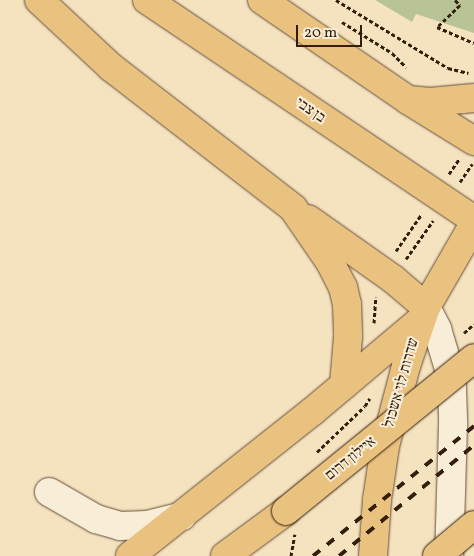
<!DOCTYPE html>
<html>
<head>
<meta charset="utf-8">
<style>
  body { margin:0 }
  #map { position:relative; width:474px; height:556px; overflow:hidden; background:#f5e3c0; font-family:Vollkorn,"Frank Ruhl Libre",serif }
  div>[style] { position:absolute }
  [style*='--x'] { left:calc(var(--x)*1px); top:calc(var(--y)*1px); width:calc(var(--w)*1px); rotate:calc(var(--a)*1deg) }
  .green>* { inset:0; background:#b8c495 }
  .path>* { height:3px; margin-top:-1.5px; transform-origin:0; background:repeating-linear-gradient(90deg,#351d0c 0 4px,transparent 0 6.5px) }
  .roads { filter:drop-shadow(0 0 1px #654e39) drop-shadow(0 0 1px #654e39) }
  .minor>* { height:28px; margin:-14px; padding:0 14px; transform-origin:14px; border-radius:14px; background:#f8edd6 }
  .major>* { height:28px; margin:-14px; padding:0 14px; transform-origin:14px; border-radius:14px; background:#eac280 }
  .highway>* { height:28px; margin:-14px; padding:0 14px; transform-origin:14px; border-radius:14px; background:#eac280 }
  .rail>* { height:4px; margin-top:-2px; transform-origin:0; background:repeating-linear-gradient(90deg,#351d0c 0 9px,transparent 0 18px) }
  .bridges { filter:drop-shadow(0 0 1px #351d0c) drop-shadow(0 0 1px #351d0c) }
  .highway-bridge>* { height:28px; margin:-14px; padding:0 14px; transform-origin:14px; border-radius:14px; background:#eac280 }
  span { translate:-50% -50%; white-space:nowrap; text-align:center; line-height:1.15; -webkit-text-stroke:4px #f8edd6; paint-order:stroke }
  .street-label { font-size:15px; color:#351d0c }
  .scale { position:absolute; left:296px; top:25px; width:66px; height:22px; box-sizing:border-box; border:2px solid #351d0c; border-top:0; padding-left:6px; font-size:15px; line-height:18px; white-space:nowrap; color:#351d0c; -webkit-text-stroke:4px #f8edd6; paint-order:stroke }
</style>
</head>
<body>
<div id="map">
  <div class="green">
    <div style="clip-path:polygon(375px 0,474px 0,474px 33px,416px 14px,412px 22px)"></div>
  </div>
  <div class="path">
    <div style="--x:336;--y:0;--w:131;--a:31.3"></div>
    <div style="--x:448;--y:68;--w:21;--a:14"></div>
    <div style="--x:455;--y:0;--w:7;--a:45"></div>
    <div style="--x:460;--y:5;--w:32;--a:136"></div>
    <div style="--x:437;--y:27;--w:40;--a:23.4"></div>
    <div style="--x:342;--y:22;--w:59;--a:31.8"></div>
    <div style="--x:392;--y:53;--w:20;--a:45"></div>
    <div style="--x:449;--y:174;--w:18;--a:-56"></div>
    <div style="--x:460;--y:182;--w:22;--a:-56"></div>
    <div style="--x:396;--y:251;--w:44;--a:-55.2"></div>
    <div style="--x:406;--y:259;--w:47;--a:-54.6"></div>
    <div style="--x:374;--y:323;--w:26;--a:-86"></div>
    <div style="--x:464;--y:333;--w:13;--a:-42"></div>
    <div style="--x:317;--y:452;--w:66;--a:-43.8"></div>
    <div style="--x:365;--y:406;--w:9;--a:-58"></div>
    <div style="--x:291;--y:556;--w:22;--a:-80"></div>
  </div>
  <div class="roads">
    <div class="minor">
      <div style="--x:426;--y:307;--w:25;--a:63"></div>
      <div style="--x:437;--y:329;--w:42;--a:73.3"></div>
      <div style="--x:449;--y:369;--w:20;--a:81"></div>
      <div style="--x:452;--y:389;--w:36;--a:88"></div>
      <div style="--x:453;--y:425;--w:131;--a:91.7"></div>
      <div style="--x:49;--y:492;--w:54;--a:29.9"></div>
      <div style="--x:96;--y:519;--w:25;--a:16"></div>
      <div style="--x:120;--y:526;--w:27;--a:-2"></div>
      <div style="--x:147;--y:525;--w:36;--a:-14"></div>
    </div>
    <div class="major">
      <div style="--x:39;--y:0;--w:100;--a:43"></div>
      <div style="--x:112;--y:68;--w:229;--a:37.7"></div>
      <div style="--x:293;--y:208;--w:65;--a:55.6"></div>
      <div style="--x:330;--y:262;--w:28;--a:63"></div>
      <div style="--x:343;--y:287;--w:17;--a:77"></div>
      <div style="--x:347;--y:304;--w:33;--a:88"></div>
      <div style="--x:348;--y:337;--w:48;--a:94.8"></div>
      <div style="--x:147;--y:0;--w:394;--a:33.9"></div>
      <div style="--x:262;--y:0;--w:177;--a:34.4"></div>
      <div style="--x:408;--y:100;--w:78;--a:31.8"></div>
      <div style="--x:308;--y:219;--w:104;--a:35.2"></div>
      <div style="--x:393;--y:279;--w:43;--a:40.3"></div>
      <div style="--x:373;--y:556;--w:56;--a:-85.9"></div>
      <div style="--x:377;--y:500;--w:55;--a:-81.6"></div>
      <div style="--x:385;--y:446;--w:83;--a:-75.3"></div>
      <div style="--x:406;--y:366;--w:62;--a:-71.3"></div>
      <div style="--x:426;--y:307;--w:96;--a:-60"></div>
    </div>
    <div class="highway">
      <div style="--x:408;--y:100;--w:22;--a:5"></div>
      <div style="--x:430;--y:102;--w:44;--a:-5.2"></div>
      <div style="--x:130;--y:556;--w:233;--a:-38.4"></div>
      <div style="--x:313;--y:411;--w:140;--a:-40.1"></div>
      <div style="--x:225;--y:556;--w:76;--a:-36.4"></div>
    </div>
  </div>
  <div class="rail">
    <div style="--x:313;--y:556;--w:207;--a:-38.9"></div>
    <div style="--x:339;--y:556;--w:175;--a:-39.4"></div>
  </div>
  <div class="bridges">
    <div class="highway-bridge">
      <div style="--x:286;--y:511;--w:242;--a:-39.1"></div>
      <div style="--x:437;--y:556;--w:48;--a:-40"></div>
    </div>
  </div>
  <div class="street-label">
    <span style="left:310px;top:111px;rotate:34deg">בן צבי</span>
    <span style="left:402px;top:383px;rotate:-74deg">שדרות לוי אשכול</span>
    <span style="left:351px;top:459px;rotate:-39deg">איילון דרום</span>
  </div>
  <div class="scale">20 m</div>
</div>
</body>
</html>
